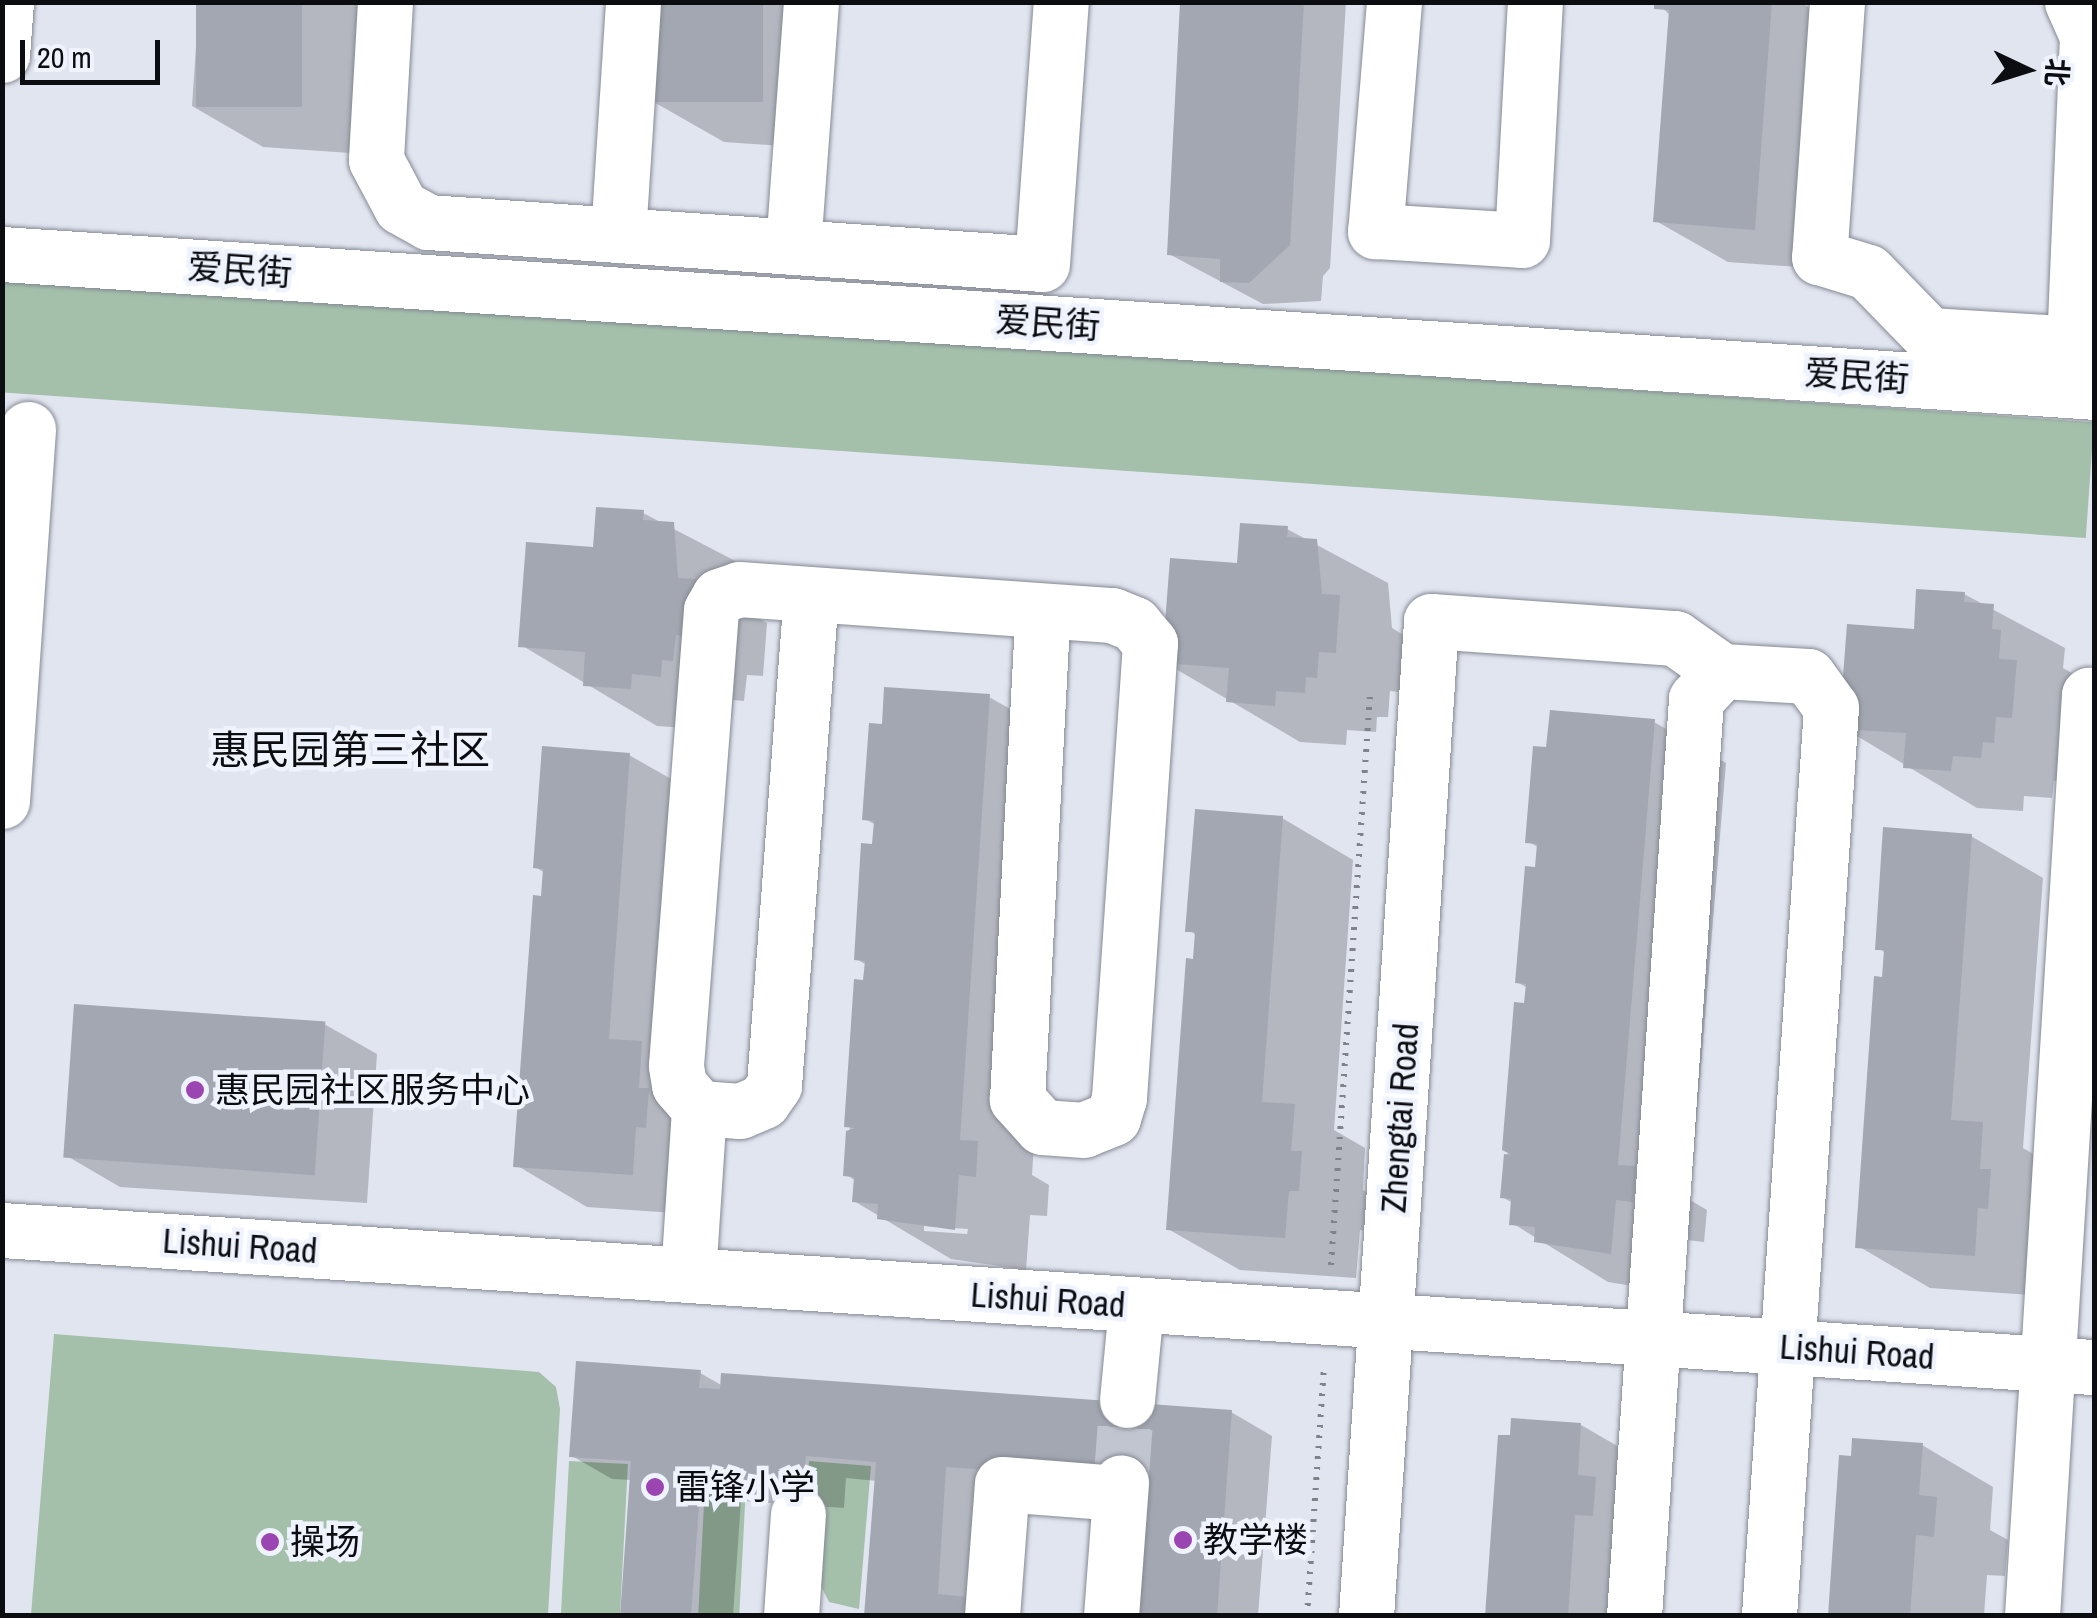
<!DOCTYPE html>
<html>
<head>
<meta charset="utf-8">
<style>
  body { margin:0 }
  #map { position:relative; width:2097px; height:1618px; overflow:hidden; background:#e1e5f0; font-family:"Archivo Narrow","Noto Sans SC",sans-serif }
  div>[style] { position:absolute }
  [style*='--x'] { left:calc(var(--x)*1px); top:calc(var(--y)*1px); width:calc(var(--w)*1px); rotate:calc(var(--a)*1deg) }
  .green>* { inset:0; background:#a4c0ab; transform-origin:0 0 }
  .shadow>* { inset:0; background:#0003 }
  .building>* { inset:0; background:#a3a7b1; transform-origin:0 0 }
  .minor-tunnel>* { height:55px; margin-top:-27.5px; transform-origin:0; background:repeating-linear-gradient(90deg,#c1c5cf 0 55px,transparent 0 83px) }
  .path>* { height:6px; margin-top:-3px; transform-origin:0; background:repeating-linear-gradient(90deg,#80828a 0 2.5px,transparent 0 10.5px) }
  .roads { filter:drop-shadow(0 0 2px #858993) drop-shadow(0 0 2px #858993) }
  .minor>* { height:55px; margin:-27.5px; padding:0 27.5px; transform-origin:27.5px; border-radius:27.5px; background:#fff }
  .dots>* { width:28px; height:28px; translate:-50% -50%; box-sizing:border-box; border:5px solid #eef3fe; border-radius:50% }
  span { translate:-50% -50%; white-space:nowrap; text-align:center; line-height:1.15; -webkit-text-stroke:9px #eef3fe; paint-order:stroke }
  .street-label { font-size:35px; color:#0c0d11 }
  .poi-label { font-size:35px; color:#0c0d11 }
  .left { translate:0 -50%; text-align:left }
  .quarter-label { font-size:40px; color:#0c0d11 }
  .frame { position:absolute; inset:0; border:5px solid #0c0d11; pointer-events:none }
  .north { position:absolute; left:1977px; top:20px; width:100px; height:100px; -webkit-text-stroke:8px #eef3fe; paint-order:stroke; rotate:94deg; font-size:28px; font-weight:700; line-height:40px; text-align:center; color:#0c0d11 }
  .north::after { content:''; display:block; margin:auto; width:35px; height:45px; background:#0c0d11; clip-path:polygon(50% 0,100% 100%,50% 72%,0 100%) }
  .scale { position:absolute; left:20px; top:40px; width:140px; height:45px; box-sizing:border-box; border:5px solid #0c0d11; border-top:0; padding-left:12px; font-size:30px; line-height:35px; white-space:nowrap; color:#0c0d11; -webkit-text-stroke:8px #eef3fe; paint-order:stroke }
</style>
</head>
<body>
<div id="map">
  <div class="green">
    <div style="left:2px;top:276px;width:2097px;height:116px;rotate:4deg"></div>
    <div style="clip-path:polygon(54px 1334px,539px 1372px,556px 1387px,560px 1409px,548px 1615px,31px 1615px)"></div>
    <div style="left:569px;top:1461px;width:59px;height:155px;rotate:3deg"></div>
    <div style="clip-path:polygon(809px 1461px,871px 1466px,859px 1609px,829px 1602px,820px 1584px,806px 1501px)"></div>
    <div style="left:705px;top:1485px;width:41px;height:130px;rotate:3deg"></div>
  </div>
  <div class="shadow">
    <div style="clip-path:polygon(199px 2px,376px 2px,365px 154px,263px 147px,192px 106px)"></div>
    <div style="clip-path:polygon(658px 2px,837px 2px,828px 149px,724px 142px,652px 101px)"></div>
    <div style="clip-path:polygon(1182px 2px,1346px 2px,1330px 268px,1323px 276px,1321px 301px,1263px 304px,1169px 254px)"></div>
    <div style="clip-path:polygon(1656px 2px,1800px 2px,1844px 31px,1826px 269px,1728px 262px,1656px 221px,1671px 16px)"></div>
    <div style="clip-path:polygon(643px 513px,745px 566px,748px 612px,767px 623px,763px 676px,747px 675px,744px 701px,733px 700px,732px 716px,703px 714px,702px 729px,657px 726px,521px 645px,595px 550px)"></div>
    <div style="clip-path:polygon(1287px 529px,1388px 583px,1392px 628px,1410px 639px,1407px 693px,1390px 691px,1388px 717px,1377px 717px,1376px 732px,1347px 730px,1346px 745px,1300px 742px,1164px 662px,1239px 566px)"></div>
    <div style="clip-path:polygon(1964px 594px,2065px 648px,2063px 668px,2072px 673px,2065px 782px,2054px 781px,2052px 798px,2024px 796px,2023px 811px,1977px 808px,1842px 727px,1916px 632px)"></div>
    <div style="clip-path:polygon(evenodd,989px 697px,1061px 738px,1032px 1175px,1049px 1185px,1047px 1216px,1030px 1215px,1026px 1270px,951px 1259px,854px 1201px,856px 1181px,845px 1174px,867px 965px,856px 959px,876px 825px,865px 819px,885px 726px,989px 697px,924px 1226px,968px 1229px,967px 1234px,924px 1231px,924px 1226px)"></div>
    <div style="clip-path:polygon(1654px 722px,1726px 763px,1690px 1200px,1707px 1210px,1704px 1242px,1687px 1240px,1682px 1294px,1608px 1282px,1512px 1223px,1513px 1203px,1502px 1197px,1527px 1005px,1528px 988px,1517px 982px,1539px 848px,1528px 841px,1548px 750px)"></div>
    <div style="clip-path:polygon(629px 755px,701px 796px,704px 1215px,587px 1207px,516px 1165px,545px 873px,535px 867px)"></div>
    <div style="clip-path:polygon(1282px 818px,1353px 860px,1334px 1130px,1365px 1148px,1363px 1190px,1372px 1195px,1370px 1231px,1360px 1230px,1356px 1278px,1240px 1270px,1168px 1229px,1198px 936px,1188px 930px)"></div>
    <div style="clip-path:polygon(1971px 836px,2043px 878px,2023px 1148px,2054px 1166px,2046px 1296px,1930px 1288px,1858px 1246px,1886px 953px,1877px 948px)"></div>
    <div style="clip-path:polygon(324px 1024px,377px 1054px,367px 1203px,120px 1187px,67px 1156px)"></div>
    <div style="clip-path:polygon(700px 1373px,723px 1386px,1231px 1412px,1272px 1436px,1258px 1616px,1141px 1616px,1149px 1500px,986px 1489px,994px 1616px,866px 1616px,877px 1481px,846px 1478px,844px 1508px,741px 1501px,733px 1616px,622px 1616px,632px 1480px,612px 1479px,572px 1456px)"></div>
    <div style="clip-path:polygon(1581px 1425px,1652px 1466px,1642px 1616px,1488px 1616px)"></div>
    <div style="clip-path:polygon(1922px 1445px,1993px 1487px,1990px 1530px,2008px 1540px,2005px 1576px,1987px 1575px,1984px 1616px,1831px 1616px)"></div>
  </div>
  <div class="building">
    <div style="left:196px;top:2px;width:106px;height:105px"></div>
    <div style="left:656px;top:2px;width:107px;height:100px"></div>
    <div style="clip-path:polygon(1180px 2px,1304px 2px,1290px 245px,1249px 283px,1220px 282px,1220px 259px,1167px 255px)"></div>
    <div style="clip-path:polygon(1654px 2px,1772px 2px,1755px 230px,1653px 222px,1669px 10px,1654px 9px)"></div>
    <div style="clip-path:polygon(596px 507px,644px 510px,643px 520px,674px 522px,678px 578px,696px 579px,692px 636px,676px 635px,673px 661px,662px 660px,661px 677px,632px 674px,631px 689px,583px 686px,585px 652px,518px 647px,526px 542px,593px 547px)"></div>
    <div style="clip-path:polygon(1240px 523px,1288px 526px,1287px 537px,1317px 539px,1322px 594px,1340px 595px,1336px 653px,1319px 652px,1317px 678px,1306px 677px,1305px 693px,1276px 691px,1275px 706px,1226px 702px,1229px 668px,1162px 663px,1170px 558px,1237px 563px)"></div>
    <div style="clip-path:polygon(1916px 589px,1965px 592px,1964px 602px,1994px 604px,1992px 629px,2001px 630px,1999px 659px,2017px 660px,2012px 718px,1996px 717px,1994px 743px,1983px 742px,1981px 758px,1953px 756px,1951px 771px,1903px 768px,1906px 733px,1839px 729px,1847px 624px,1914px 629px)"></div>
    <div style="clip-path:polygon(884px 687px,990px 694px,960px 1140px,978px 1141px,976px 1177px,959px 1175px,955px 1230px,877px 1219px,878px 1204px,852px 1202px,854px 1177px,843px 1176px,846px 1131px,855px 1128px,844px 1127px,854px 979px,863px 980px,865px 961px,854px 960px,861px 843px,872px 844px,874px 821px,862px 820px,869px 723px,882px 724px)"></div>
    <div style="clip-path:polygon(1550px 710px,1655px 719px,1618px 1165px,1636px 1166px,1633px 1202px,1616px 1200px,1611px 1254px,1534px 1242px,1535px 1227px,1509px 1225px,1511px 1199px,1500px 1198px,1504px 1154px,1512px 1155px,1502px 1150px,1514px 1002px,1524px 1003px,1526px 984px,1515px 983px,1525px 866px,1535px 867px,1537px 844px,1525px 843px,1533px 746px,1546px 747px)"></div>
    <div style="clip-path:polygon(542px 746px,630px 753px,609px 1039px,642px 1041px,639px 1088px,649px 1088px,646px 1128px,636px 1127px,633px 1175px,513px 1167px,533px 895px,541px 896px,543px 869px,533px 868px)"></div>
    <div style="clip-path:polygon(1195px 809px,1283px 816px,1262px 1102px,1295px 1104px,1291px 1151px,1302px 1151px,1299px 1191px,1289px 1191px,1285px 1238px,1166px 1230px,1186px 958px,1193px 959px,1195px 932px,1185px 932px)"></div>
    <div style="clip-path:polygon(1883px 827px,1972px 834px,1951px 1120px,1983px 1122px,1980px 1169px,1991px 1169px,1988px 1209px,1978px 1208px,1975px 1256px,1855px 1248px,1874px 976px,1882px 977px,1884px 950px,1875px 950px)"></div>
    <div style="left:74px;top:1004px;width:252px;height:154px;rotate:4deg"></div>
    <div style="clip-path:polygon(576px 1361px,701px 1370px,699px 1388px,720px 1389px,721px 1373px,1232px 1410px,1217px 1616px,1138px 1616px,1148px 1481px,946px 1467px,938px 1594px,967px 1597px,965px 1616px,864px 1616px,876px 1462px,806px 1456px,804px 1487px,701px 1479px,691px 1616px,620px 1616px,631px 1461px,569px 1457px)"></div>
    <div style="clip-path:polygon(1511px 1418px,1581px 1423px,1578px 1475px,1596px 1477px,1593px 1516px,1575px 1515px,1568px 1616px,1485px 1616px,1498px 1435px,1510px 1435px)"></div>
    <div style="clip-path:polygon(1852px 1438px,1923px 1443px,1919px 1495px,1937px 1497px,1934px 1537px,1916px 1535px,1910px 1616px,1828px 1616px,1839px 1455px,1851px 1456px)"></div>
  </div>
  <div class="minor-tunnel">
    <div style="--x:1121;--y:1482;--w:82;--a:-85.8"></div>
  </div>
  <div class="path">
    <div style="--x:1331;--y:1265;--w:572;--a:-86.09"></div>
    <div style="--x:1307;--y:1616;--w:250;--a:-86.1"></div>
  </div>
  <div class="roads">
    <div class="minor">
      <div style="--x:385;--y:2;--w:158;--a:93.3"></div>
      <div style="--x:376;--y:160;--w:53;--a:62"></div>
      <div style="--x:401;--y:207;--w:31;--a:29"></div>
      <div style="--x:428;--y:222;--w:615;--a:3.91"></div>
      <div style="--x:1042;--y:264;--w:263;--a:-85.9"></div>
      <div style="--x:1394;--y:2;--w:230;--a:94.7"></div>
      <div style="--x:1375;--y:231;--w:147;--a:3.5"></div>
      <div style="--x:1522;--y:240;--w:238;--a:-86.9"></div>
      <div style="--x:1837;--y:2;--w:256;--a:94"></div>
      <div style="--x:1819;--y:257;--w:51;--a:17"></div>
      <div style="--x:1868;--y:272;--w:88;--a:45.9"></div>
      <div style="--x:1929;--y:335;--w:165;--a:3.5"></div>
      <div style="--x:2072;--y:2;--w:37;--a:66"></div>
      <div style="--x:2087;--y:36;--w:308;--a:92.4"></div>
      <div style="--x:2;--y:55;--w:53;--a:-85.7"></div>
      <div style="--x:618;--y:235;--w:233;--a:-86.3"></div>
      <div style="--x:793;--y:247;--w:246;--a:-85.8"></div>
      <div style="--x:2;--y:254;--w:2097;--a:3.77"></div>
      <div style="--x:2;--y:801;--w:373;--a:-86"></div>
      <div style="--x:699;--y:1108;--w:41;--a:4.2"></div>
      <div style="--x:740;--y:1111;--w:25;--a:-23"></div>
      <div style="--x:763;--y:1101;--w:19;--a:-55"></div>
      <div style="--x:774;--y:1085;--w:489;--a:-85.7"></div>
      <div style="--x:2;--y:1230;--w:2096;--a:3.75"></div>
      <div style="--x:688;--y:1275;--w:167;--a:-86.2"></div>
      <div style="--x:699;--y:1108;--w:30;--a:-131"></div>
      <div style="--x:679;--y:1085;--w:20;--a:-99"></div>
      <div style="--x:676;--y:1065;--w:456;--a:-85.6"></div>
      <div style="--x:711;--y:610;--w:16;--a:-60"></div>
      <div style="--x:719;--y:596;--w:21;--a:-19"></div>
      <div style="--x:739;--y:589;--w:374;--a:4"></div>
      <div style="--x:1112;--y:615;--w:24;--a:22"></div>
      <div style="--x:1134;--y:624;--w:25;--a:50"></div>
      <div style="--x:1150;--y:643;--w:456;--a:93.9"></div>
      <div style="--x:1119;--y:1098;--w:21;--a:107"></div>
      <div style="--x:1113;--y:1118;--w:31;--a:158"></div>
      <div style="--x:1084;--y:1130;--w:42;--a:-175.9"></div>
      <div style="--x:1042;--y:1127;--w:38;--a:-132"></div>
      <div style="--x:1017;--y:1099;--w:489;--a:-87"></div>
      <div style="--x:1127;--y:1400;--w:94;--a:-84.5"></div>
      <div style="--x:791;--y:1616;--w:102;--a:-86.1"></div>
      <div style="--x:992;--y:1616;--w:132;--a:-85.7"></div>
      <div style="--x:1002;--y:1484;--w:118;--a:4.4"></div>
      <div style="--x:1111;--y:1616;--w:134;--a:-85.7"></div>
      <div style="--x:1366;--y:1616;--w:997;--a:-86.26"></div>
      <div style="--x:1431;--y:621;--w:245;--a:4"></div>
      <div style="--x:1675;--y:638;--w:57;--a:35.1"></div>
      <div style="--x:1634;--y:1616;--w:919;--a:-86.13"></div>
      <div style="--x:1696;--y:699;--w:38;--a:-47"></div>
      <div style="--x:1722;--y:671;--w:86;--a:3.3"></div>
      <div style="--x:1808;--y:676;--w:39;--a:54"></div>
      <div style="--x:1831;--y:708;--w:910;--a:93.91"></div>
      <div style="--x:2032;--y:1616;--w:923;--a:-86.46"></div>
      <div style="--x:2089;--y:695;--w:5;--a:11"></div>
    </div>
  </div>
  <div class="dots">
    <div style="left:195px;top:1090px;background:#9b45b3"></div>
    <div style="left:655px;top:1487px;background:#9b45b3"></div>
    <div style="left:1183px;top:1540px;background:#9b45b3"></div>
    <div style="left:270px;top:1542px;background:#9b45b3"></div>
  </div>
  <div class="street-label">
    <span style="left:240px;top:270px;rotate:4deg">爱民街</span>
    <span style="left:1048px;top:323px;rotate:4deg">爱民街</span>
    <span style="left:1857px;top:376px;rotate:4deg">爱民街</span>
    <span style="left:1400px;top:1118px;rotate:-86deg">Zhengtai Road</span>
    <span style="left:240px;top:1246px;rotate:4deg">Lishui Road</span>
    <span style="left:1048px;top:1300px;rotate:4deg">Lishui Road</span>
    <span style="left:1857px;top:1352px;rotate:4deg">Lishui Road</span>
  </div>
  <div class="poi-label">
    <span class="left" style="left:215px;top:1090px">惠民园社区服务中心</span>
    <span class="left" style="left:675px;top:1487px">雷锋小学</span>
    <span class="left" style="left:1203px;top:1540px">教学楼</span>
    <span class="left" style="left:290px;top:1542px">操场</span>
  </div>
  <div class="quarter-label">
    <span style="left:350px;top:750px">惠民园第三社区</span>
  </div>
  <div class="frame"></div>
  <div class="north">北</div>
  <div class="scale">20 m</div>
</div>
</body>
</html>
